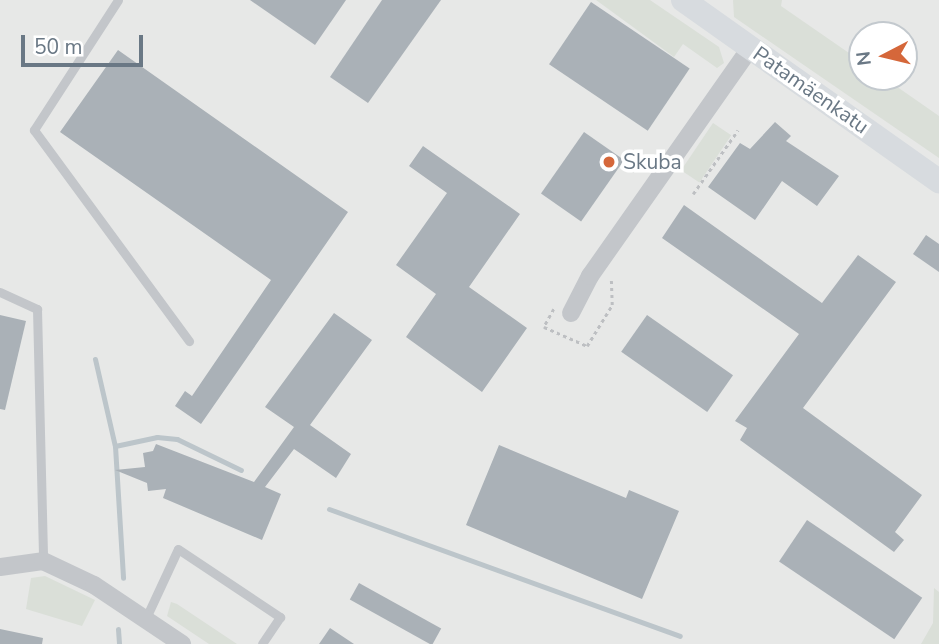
<!DOCTYPE html>
<html>
<head>
<meta charset="utf-8">
<style>
  body { margin:0 }
  #map { position:relative; width:939px; height:644px; overflow:hidden; background:#f9f9f7; font-family:"Nunito Sans",sans-serif }
  div>[style] { position:absolute }
  [style*='--x'] { left:calc(var(--x)*1px); top:calc(var(--y)*1px); width:calc(var(--w)*1px); rotate:calc(var(--a)*1deg) }
  .built>* { inset:0; background:#e7e8e7 }
  .green>* { inset:0; background:#dadfd8; transform-origin:0 0 }
  .stream>* { height:5px; margin:-2.5px; padding:0 2.5px; transform-origin:2.5px; border-radius:2.5px; background:#bcc5ca }
  .building>* { inset:0; background:#aab1b7; transform-origin:0 0 }
  .path>* { height:2.5px; margin-top:-1.25px; transform-origin:0; background:repeating-linear-gradient(90deg,#bdbfc2 0 3.5px,transparent 0 7px) }
  .service>* { height:9px; margin:-4.5px; padding:0 4.5px; transform-origin:4.5px; border-radius:4.5px; background:#c3c6ca }
  .minor>* { height:18px; margin:-9px; padding:0 9px; transform-origin:9px; border-radius:9px; background:#c3c6ca }
  .secondary>* { height:24px; margin:-12px; padding:0 12px; transform-origin:12px; border-radius:12px; background:#d7dbdf }
  .dots>* { width:19px; height:19px; translate:-50% -50%; box-sizing:border-box; border:4px solid #fff; border-radius:50% }
  span { translate:-50% -50%; white-space:nowrap; text-align:center; line-height:1.15; -webkit-text-stroke:7px #fff; paint-order:stroke }
  .street-label { font-size:21px; color:#6a7885 }
  .poi-label { font-size:21px; color:#6a7885 }
  .left { translate:0 -50%; text-align:left }
  .north { position:absolute; left:848px; top:21px; width:70px; height:70px; box-sizing:border-box; background:#fff; border:2px solid #c3c9ce; border-radius:50%; rotate:263deg; font-size:19px; font-weight:700; line-height:28px; text-align:center; color:#6a7885 }
  .north::after { content:''; display:block; margin:auto; width:24px; height:32px; background:#d5673a; clip-path:polygon(50% 0,100% 100%,50% 72%,0 100%) }
  .scale { position:absolute; left:21px; top:35px; width:122px; height:32px; box-sizing:border-box; border:4px solid #6a7885; border-top:0; padding-left:9px; font-size:21px; line-height:24px; white-space:nowrap; color:#6a7885; -webkit-text-stroke:5px #fff; paint-order:stroke }
</style>
</head>
<body>
<div id="map">
  <div class="built">
    <div style="clip-path:polygon(evenodd,0 0,939px 0,939px 644px,0 644px,0 0,862px 35px,904px 35px,904px 77px,862px 77px,862px 35px)"></div>
  </div>
  <div class="green">
    <div style="clip-path:polygon(596px 0,650px 0,719px 47px,724px 63px,717px 68px,683px 44px,674px 57px)"></div>
    <div style="clip-path:polygon(733px 0,782px 0,781px 6px,862px 62px,862px 77px,883px 77px,939px 116px,939px 158px,734px 17px)"></div>
    <div style="left:713px;top:123px;width:22px;height:57px;rotate:34deg"></div>
    <div style="clip-path:polygon(45px 576px,95px 600px,82px 626px,26px 609px,31px 578px)"></div>
    <div style="clip-path:polygon(934px 588px,939px 592px,939px 644px,921px 644px,933px 623px)"></div>
    <div style="clip-path:polygon(171px 602px,177px 604px,237px 644px,209px 644px,167px 616px)"></div>
  </div>
  <div class="stream">
    <div style="--x:95;--y:359;--w:89;--a:77.1"></div>
    <div style="--x:115;--y:446;--w:132;--a:86.5"></div>
    <div style="--x:115;--y:446;--w:43;--a:-12.1"></div>
    <div style="--x:157;--y:437;--w:20;--a:6"></div>
    <div style="--x:177;--y:439;--w:71;--a:25.8"></div>
    <div style="--x:329;--y:509;--w:373;--a:19.9"></div>
    <div style="--x:118;--y:629;--w:15;--a:86"></div>
  </div>
  <div class="building">
    <div style="clip-path:polygon(250px 0,346px 0,315px 45px)"></div>
    <div style="clip-path:polygon(382px 0,441px 0,368px 103px,330px 77px)"></div>
    <div style="left:591px;top:2px;width:119px;height:75px;rotate:34deg"></div>
    <div style="clip-path:polygon(118px 50px,348px 212px,201px 424px,175px 406px,185px 391px,192px 396px,271px 280px,60px 132px)"></div>
    <div style="clip-path:polygon(775px 122px,791px 136px,786px 141px,839px 176px,817px 206px,782px 181px,755px 220px,708px 187px,740px 143px,750px 149px)"></div>
    <div style="left:584px;top:132px;width:49px;height:75px;rotate:35deg"></div>
    <div style="clip-path:polygon(423px 146px,520px 214px,469px 287px,527px 328px,482px 392px,406px 337px,436px 294px,396px 265px,447px 193px,409px 166px)"></div>
    <div style="clip-path:polygon(684px 205px,822px 303px,858px 255px,896px 282px,803px 408px,922px 495px,895px 532px,904px 540px,894px 552px,740px 440px,747px 428px,735px 421px,799px 334px,662px 238px)"></div>
    <div style="clip-path:polygon(926px 235px,939px 244px,939px 272px,913px 254px)"></div>
    <div style="clip-path:polygon(334px 313px,372px 340px,310px 425px,351px 454px,336px 478px,294px 449px,265px 487px,281px 494px,262px 540px,163px 498px,166px 489px,148px 491px,147px 483px,115px 470px,145px 467px,143px 453px,153px 451px,156px 444px,254px 482px,294px 427px,265px 407px)"></div>
    <div style="clip-path:polygon(0 315px,26px 321px,5px 410px,0 409px)"></div>
    <div style="left:647px;top:315px;width:105px;height:45px;rotate:35deg"></div>
    <div style="clip-path:polygon(499px 445px,626px 498px,629px 490px,679px 511px,642px 599px,466px 525px)"></div>
    <div style="left:807px;top:520px;width:139px;height:50px;rotate:34deg"></div>
    <div style="left:359px;top:583px;width:94px;height:19px;rotate:29deg"></div>
    <div style="clip-path:polygon(330px 628px,354px 644px,319px 644px)"></div>
    <div style="clip-path:polygon(0 629px,43px 638px,42px 644px,0 644px)"></div>
  </div>
  <div class="path">
    <div style="--x:693;--y:194;--w:78;--a:-54.9"></div>
    <div style="--x:554;--y:309;--w:21;--a:119"></div>
    <div style="--x:544;--y:327;--w:47;--a:23.8"></div>
    <div style="--x:587;--y:346;--w:48;--a:-58.6"></div>
    <div style="--x:612;--y:305;--w:27;--a:-92"></div>
  </div>
  <div class="service">
    <div style="--x:118;--y:0;--w:155;--a:122.9"></div>
    <div style="--x:34;--y:130;--w:262;--a:53.7"></div>
    <div style="--x:0;--y:292;--w:41;--a:24.7"></div>
    <div style="--x:37;--y:309;--w:252;--a:88.6"></div>
    <div style="--x:145;--y:620;--w:78;--a:-65.1"></div>
    <div style="--x:178;--y:549;--w:123;--a:33.7"></div>
    <div style="--x:280;--y:617;--w:32;--a:124"></div>
  </div>
  <div class="minor">
    <div style="--x:571;--y:313;--w:42;--a:-62.8"></div>
    <div style="--x:590;--y:276;--w:279;--a:-54.9"></div>
    <div style="--x:0;--y:567;--w:43;--a:-7.9"></div>
    <div style="--x:43;--y:561;--w:56;--a:25.2"></div>
    <div style="--x:94;--y:585;--w:106;--a:33.8"></div>
  </div>
  <div class="secondary">
    <div style="--x:683;--y:0;--w:314;--a:35.3"></div>
  </div>
  <div class="dots">
    <div style="left:609px;top:162px;background:#d5673a"></div>
  </div>
  <div class="street-label">
    <span style="left:811px;top:90px;rotate:35deg">Patamäenkatu</span>
  </div>
  <div class="poi-label">
    <span class="left" style="left:623px;top:162px">Skuba</span>
  </div>
  <div class="north">N</div>
  <div class="scale">50 m</div>
</div>
</body>
</html>
